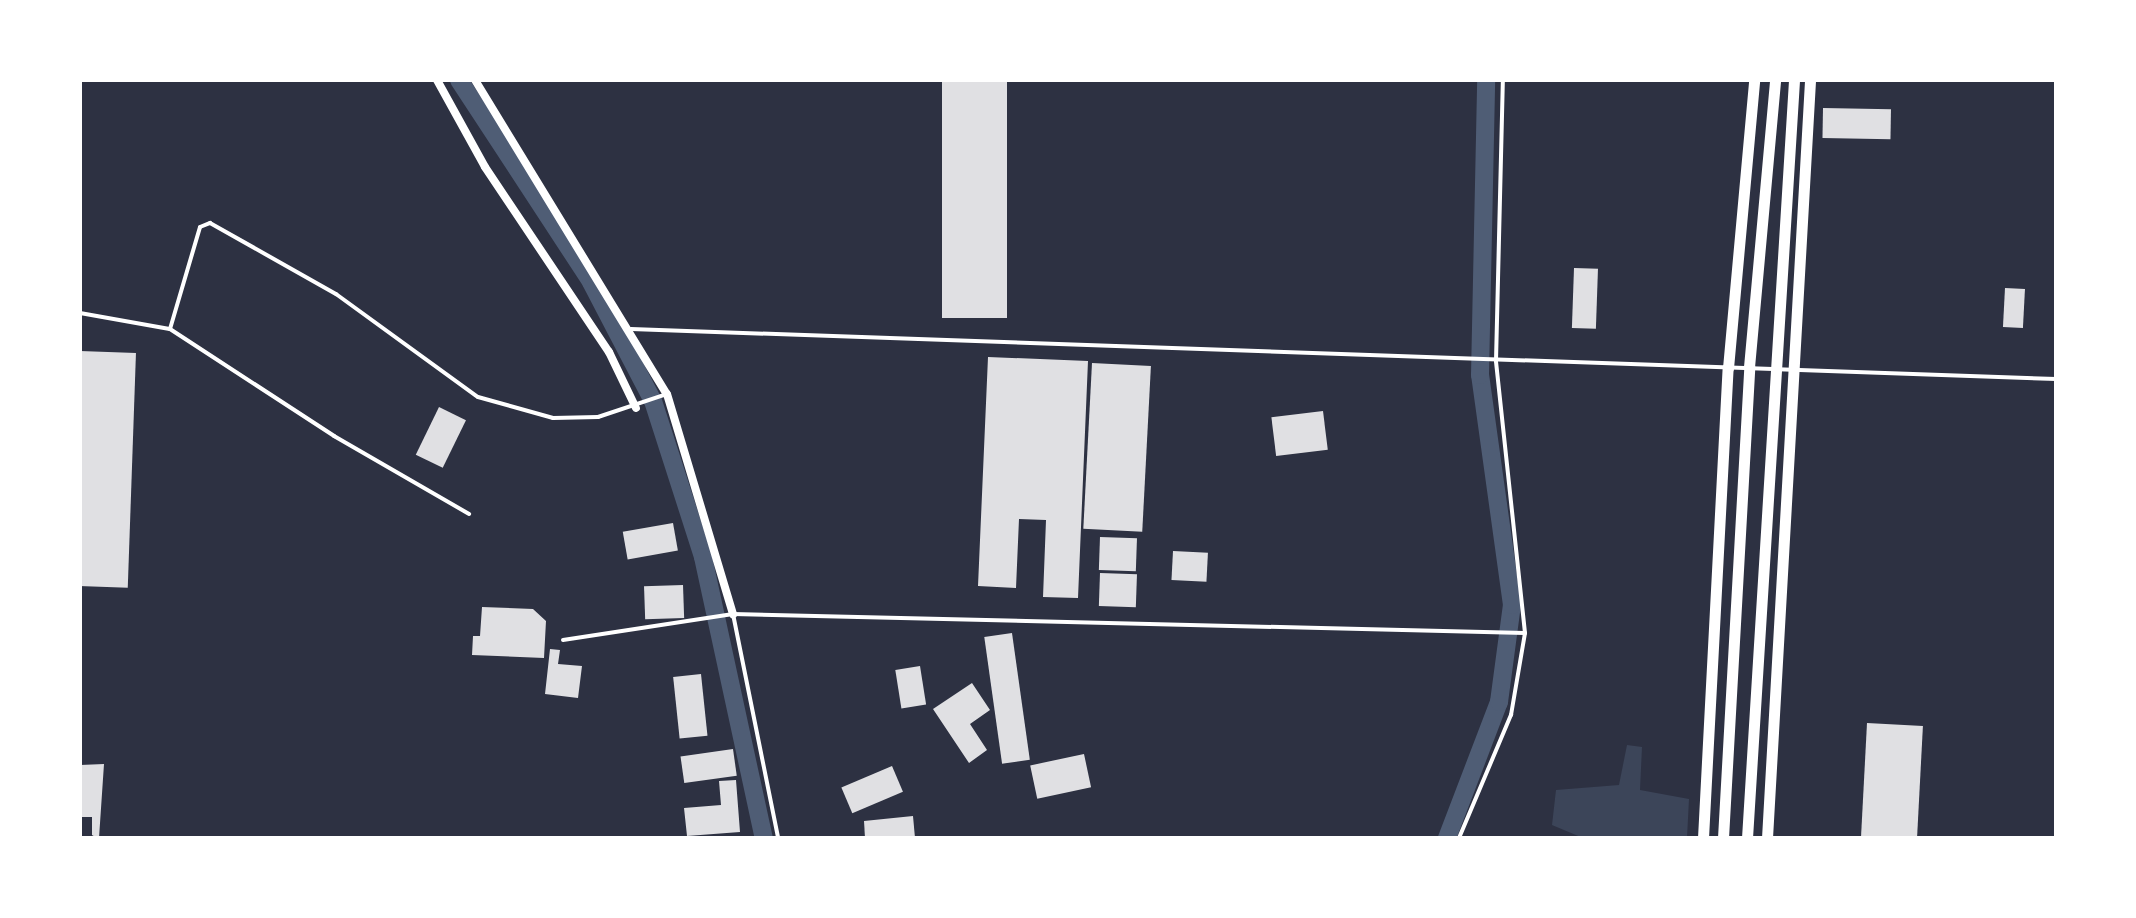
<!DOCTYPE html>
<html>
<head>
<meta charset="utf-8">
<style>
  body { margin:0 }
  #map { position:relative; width:2136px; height:918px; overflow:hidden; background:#2d3142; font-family:"Titillium Web",sans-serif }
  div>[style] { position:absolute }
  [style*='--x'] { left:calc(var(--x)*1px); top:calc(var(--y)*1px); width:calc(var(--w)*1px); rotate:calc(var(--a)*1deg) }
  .green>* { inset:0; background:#3c4559 }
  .canal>* { height:18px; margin:-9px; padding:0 9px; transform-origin:9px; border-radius:9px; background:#4f5d75 }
  .building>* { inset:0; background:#e0e0e3; transform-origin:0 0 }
  .service>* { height:4px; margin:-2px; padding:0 2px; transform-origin:2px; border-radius:2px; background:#fff }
  .minor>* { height:8px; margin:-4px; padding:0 4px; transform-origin:4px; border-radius:4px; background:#fff }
  .secondary>* { height:11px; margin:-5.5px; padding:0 5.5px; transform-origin:5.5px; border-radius:5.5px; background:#fff }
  span { translate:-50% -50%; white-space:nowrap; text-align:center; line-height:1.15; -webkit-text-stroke:7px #fff; paint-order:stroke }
  .frame { position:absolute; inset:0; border:82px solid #fff; pointer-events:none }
</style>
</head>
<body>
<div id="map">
  <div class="green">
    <div style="clip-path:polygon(1627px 745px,1642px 747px,1640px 790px,1689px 799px,1687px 838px,1583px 838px,1552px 825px,1556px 790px,1619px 785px)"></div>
  </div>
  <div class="canal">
    <div style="--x:459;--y:80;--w:241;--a:56.8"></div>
    <div style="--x:591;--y:282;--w:134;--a:62.5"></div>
    <div style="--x:653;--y:401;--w:164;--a:72.2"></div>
    <div style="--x:703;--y:557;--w:288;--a:77.8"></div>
    <div style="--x:1447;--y:838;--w:146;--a:-69.1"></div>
    <div style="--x:1499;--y:702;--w:98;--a:-82.4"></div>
    <div style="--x:1512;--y:605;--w:232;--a:-97.9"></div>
    <div style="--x:1480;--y:375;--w:295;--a:-88.8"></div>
  </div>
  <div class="building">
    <div style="left:942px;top:80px;width:65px;height:238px"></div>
    <div style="left:1823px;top:108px;width:68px;height:30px;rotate:1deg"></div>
    <div style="left:1574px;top:268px;width:24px;height:60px;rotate:2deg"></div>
    <div style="left:2005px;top:288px;width:20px;height:39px;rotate:3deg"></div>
    <div style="left:80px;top:351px;width:56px;height:235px;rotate:2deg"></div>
    <div style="clip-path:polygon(988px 357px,1088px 361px,1078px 598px,1043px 597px,1046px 520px,1019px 519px,1016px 588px,978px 586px)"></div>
    <div style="left:1092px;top:363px;width:59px;height:166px;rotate:3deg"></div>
    <div style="left:439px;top:407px;width:30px;height:53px;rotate:26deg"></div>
    <div style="left:1323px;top:411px;width:39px;height:52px;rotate:83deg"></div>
    <div style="left:673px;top:523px;width:28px;height:51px;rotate:80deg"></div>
    <div style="left:1100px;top:537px;width:37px;height:33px;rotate:2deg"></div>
    <div style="left:1173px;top:551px;width:35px;height:29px;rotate:3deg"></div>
    <div style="left:1100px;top:573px;width:37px;height:33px;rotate:2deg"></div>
    <div style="left:683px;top:585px;width:33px;height:39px;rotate:88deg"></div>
    <div style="clip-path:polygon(482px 607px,533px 609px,546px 621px,544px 658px,472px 655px,473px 636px,480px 636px)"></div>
    <div style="left:1012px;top:633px;width:128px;height:28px;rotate:82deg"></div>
    <div style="clip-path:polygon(550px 649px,560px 650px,558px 664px,582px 666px,578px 698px,545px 694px)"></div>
    <div style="left:920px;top:666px;width:39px;height:25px;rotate:81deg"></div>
    <div style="left:701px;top:674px;width:62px;height:28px;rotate:84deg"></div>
    <div style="clip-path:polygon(972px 683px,990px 710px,970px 724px,987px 750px,969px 763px,933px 709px)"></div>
    <div style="left:1867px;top:723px;width:56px;height:115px;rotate:3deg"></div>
    <div style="left:733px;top:749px;width:27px;height:53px;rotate:82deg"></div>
    <div style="left:1084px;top:754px;width:34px;height:55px;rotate:78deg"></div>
    <div style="clip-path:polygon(104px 764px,99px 838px,97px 838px,92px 835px,92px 817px,80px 817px,80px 765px)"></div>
    <div style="left:892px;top:766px;width:28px;height:55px;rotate:67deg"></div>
    <div style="clip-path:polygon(736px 780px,740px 832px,687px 836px,684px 808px,721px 805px,719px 781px)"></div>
    <div style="clip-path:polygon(913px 816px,915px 838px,865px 838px,864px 821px)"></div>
  </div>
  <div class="service">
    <div style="--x:80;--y:313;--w:91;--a:10.1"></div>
    <div style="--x:170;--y:329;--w:196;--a:33.1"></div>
    <div style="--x:334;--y:436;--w:156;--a:30"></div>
    <div style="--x:170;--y:329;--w:106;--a:-73.6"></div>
    <div style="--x:200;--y:227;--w:11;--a:-22"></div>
    <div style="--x:210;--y:223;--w:145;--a:29.4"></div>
    <div style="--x:336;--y:294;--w:175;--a:36"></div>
    <div style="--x:478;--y:397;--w:78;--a:15.6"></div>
    <div style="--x:553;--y:418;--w:45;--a:-1.3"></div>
    <div style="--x:598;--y:417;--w:73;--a:-18.4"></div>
    <div style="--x:631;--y:329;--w:1426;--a:2.01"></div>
    <div style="--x:733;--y:614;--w:228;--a:78.6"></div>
    <div style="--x:563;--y:640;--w:172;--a:-8.7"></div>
    <div style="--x:733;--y:614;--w:792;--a:1.37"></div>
    <div style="--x:1459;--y:838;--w:134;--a:-67.1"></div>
    <div style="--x:1511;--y:715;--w:83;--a:-80.3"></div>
    <div style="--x:1525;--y:633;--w:274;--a:-96.1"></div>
    <div style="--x:1496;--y:361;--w:281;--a:-88.6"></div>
  </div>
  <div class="minor">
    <div style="--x:437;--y:80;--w:99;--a:61.1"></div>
    <div style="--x:485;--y:167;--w:223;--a:56.2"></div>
    <div style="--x:609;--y:352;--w:62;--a:64.3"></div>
    <div style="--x:475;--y:80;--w:368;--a:58.6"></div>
    <div style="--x:667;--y:394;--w:230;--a:73.3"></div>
  </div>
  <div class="secondary">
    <div style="--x:1703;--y:838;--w:471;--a:-87"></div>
    <div style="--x:1728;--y:368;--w:289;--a:-84.8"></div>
    <div style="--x:1723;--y:838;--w:472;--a:-86.8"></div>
    <div style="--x:1749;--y:367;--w:288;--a:-84.8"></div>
    <div style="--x:1747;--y:838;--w:759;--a:-86.45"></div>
    <div style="--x:1767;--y:838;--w:759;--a:-86.75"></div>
  </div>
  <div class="frame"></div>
</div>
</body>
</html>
